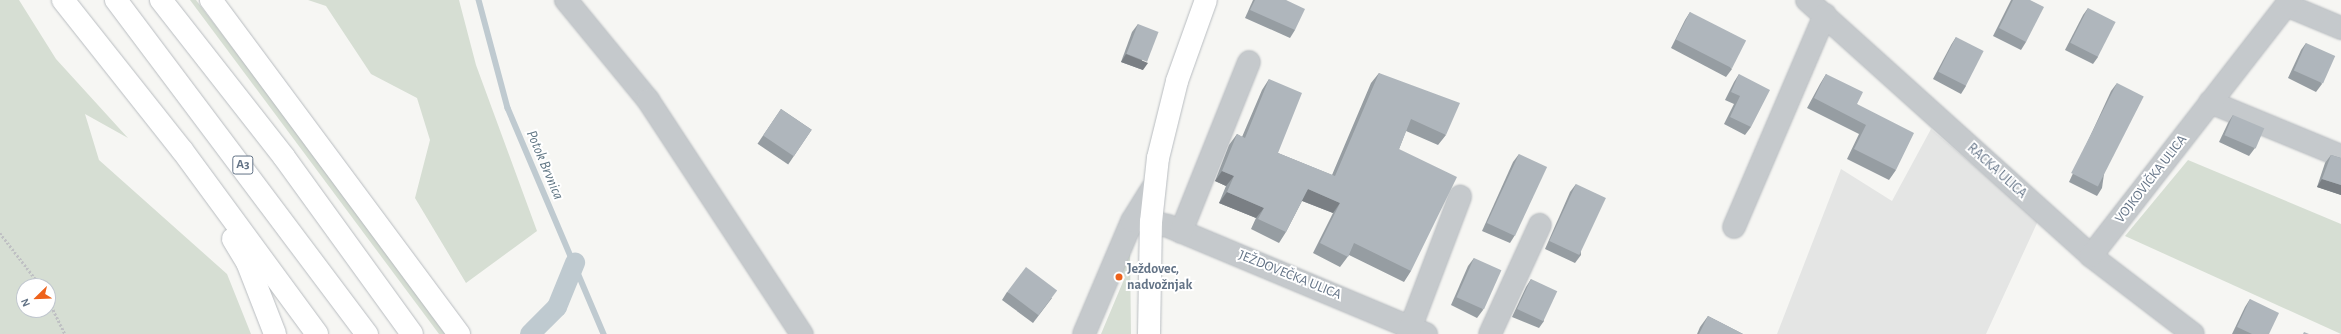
<!DOCTYPE html>
<html>
<head>
<meta charset="utf-8">
<style>
  body { margin:0 }
  #map { position:relative; width:2341px; height:334px; overflow:hidden; background:#f6f6f3; font-family:"Alegreya Sans",sans-serif }
  div>[style] { position:absolute }
  [style*='--x'] { left:calc(var(--x)*1px); top:calc(var(--y)*1px); width:calc(var(--w)*1px); rotate:calc(var(--a)*1deg) }
  .built>* { inset:0; background:#e4e5e4 }
  .green>* { inset:0; background:#d6ded3 }
  .stream>* { height:5.5px; margin:-2.75px; padding:0 2.75px; transform-origin:2.75px; border-radius:2.75px; background:#bfcad0 }
  .canal>* { height:20px; margin:-10px; padding:0 10px; transform-origin:10px; border-radius:10px; background:#bfcad0 }
  .path>* { height:2.5px; margin-top:-1.25px; transform-origin:0; background:repeating-linear-gradient(90deg,#bfc0c3 0 2px,transparent 0 4px) }
  .roads { filter:drop-shadow(0 0 1px #b8bcc0) drop-shadow(0 0 1px #b8bcc0) }
  .minor>* { height:22px; margin:-11px; padding:0 11px; transform-origin:11px; border-radius:11px; background:#c5c9cc }
  .major>* { height:22px; margin:-11px; padding:0 11px; transform-origin:11px; border-radius:11px; background:#fff }
  .highway>* { height:22px; margin:-11px; padding:0 11px; transform-origin:11px; border-radius:11px; background:#fff }
  .wall>* { inset:0; background:#969da2; transform-origin:0 0 }
  .shaded-wall>* { inset:0; background:#7a7f84 }
  .building>* { inset:0; background:#afb6bc; transform-origin:0 0 }
  .dots>* { width:11px; height:11px; translate:-50% -50%; box-sizing:border-box; border:2px solid #fff; border-radius:50% }
  span { translate:-50% -50%; white-space:nowrap; text-align:center; line-height:1.15; -webkit-text-stroke:4px #fff; paint-order:stroke }
  .shield-label span { padding:1px 3px; background:#fff; border:1px solid; border-radius:3px; -webkit-text-stroke-width:0 }
  .shield-label { font-size:13px; color:#637386; font-weight:700 }
  .street-label { font-size:14px; color:#637386 }
  .poi-label { font-size:14px; color:#637386; font-weight:700 }
  .left { translate:0 -50%; text-align:left }
  .water-label { font-size:15px; color:#5f7583; font-style:italic }
  .north { position:absolute; left:16px; top:278px; width:40px; height:40px; box-sizing:border-box; background:#fff; border:1px solid #c1c7cf; border-radius:50%; rotate:247deg; font-size:11px; font-weight:700; line-height:16px; text-align:center; color:#637386 }
  .north::after { content:''; display:block; margin:auto; width:14px; height:18px; background:#ee621b; clip-path:polygon(50% 0,100% 100%,50% 72%,0 100%) }
</style>
</head>
<body>
<div id="map">
  <div class="built">
    <div style="clip-path:polygon(1931px 129px,2038px 221px,1986px 334px,1777px 334px,1841px 169px,1892px 201px)"></div>
  </div>
  <div class="green">
    <div style="clip-path:polygon(evenodd,0 0,19px 0,56px 59px,128px 138px,85px 114px,99px 160px,227px 274px,251px 334px,0 334px,0 0,24px 286px,48px 286px,48px 310px,24px 310px,24px 286px)"></div>
    <div style="clip-path:polygon(190px 0,196px 0,341px 190px,445px 334px,439px 334px)"></div>
    <div style="clip-path:polygon(308px 0,459px 0,476px 65px,537px 231px,466px 283px,415px 198px,430px 140px,417px 98px,371px 74px,326px 6px)"></div>
    <div style="clip-path:polygon(2188px 160px,2341px 224px,2341px 334px,2125px 236px)"></div>
    <div style="clip-path:polygon(1130px 252px,1131px 334px,1101px 334px,1125px 277px,1120px 275px)"></div>
  </div>
  <div class="stream">
    <div style="--x:479;--y:0;--w:112;--a:75"></div>
    <div style="--x:508;--y:108;--w:246;--a:67"></div>
  </div>
  <div class="canal">
    <div style="--x:530;--y:334;--w:38;--a:-45"></div>
    <div style="--x:557;--y:307;--w:48;--a:-67.8"></div>
  </div>
  <div class="path">
    <div style="--x:0;--y:233;--w:67;--a:52.3"></div>
    <div style="--x:48;--y:299;--w:39;--a:64"></div>
  </div>
  <div class="roads">
    <div class="minor">
      <div style="--x:566;--y:0;--w:129;--a:50.6"></div>
      <div style="--x:648;--y:100;--w:280;--a:56.7"></div>
      <div style="--x:1807;--y:0;--w:382;--a:42"></div>
      <div style="--x:2091;--y:256;--w:128;--a:37.4"></div>
      <div style="--x:2286;--y:5;--w:60;--a:22.7"></div>
      <div style="--x:2210;--y:102;--w:142;--a:22.4"></div>
      <div style="--x:1151;--y:222;--w:17;--a:13"></div>
      <div style="--x:1168;--y:226;--w:280;--a:22.7"></div>
      <div style="--x:1734;--y:227;--w:231;--a:-66.8"></div>
      <div style="--x:1181;--y:232;--w:183;--a:-68.2"></div>
      <div style="--x:2091;--y:256;--w:324;--a:-52.1"></div>
      <div style="--x:1084;--y:334;--w:123;--a:-67"></div>
      <div style="--x:1132;--y:221;--w:39;--a:-58"></div>
      <div style="--x:1408;--y:334;--w:147;--a:-69.2"></div>
      <div style="--x:1490;--y:334;--w:120;--a:-65.4"></div>
    </div>
    <div class="major">
      <div style="--x:1149;--y:334;--w:112;--a:-89"></div>
      <div style="--x:1151;--y:222;--w:64;--a:-83.8"></div>
      <div style="--x:1158;--y:158;--w:79;--a:-76.1"></div>
      <div style="--x:1177;--y:81;--w:86;--a:-70.3"></div>
    </div>
    <div class="highway">
      <div style="--x:63;--y:0;--w:191;--a:51.6"></div>
      <div style="--x:182;--y:150;--w:228;--a:53.7"></div>
      <div style="--x:116;--y:0;--w:418;--a:53.1"></div>
      <div style="--x:161;--y:0;--w:199;--a:51.9"></div>
      <div style="--x:284;--y:157;--w:218;--a:54.1"></div>
      <div style="--x:211;--y:0;--w:416;--a:53.4"></div>
      <div style="--x:233;--y:239;--w:27;--a:59"></div>
      <div style="--x:247;--y:262;--w:77;--a:68.7"></div>
    </div>
  </div>
  <div class="wall">
    <div style="clip-path:polygon(1253px 0,1286px 0,1295px 30px,1290px 38px,1245px 18px)"></div>
    <div style="clip-path:polygon(2011px 0,2030px 0,2026px 42px,2021px 50px,1993px 36px)"></div>
    <div style="clip-path:polygon(2088px 8px,2098px 57px,2093px 64px,2065px 50px,2083px 15px)"></div>
    <div style="clip-path:polygon(1690px 12px,1732px 69px,1726px 77px,1671px 48px,1685px 20px)"></div>
    <div style="clip-path:polygon(1138px 24px,1143px 70px,1121px 62px,1132px 32px)"></div>
    <div style="clip-path:polygon(1956px 37px,1966px 86px,1961px 94px,1933px 79px,1951px 45px)"></div>
    <div style="clip-path:polygon(2306px 43px,2322px 84px,2316px 92px,2288px 78px,2301px 50px)"></div>
    <div style="clip-path:polygon(1379px 73px,1446px 135px,1438px 145px,1406px 131px,1399px 149px,1411px 271px,1404px 282px,1349px 255px,1340px 267px,1313px 253px,1333px 213px,1302px 201px,1286px 232px,1279px 243px,1251px 229px,1256px 218px,1219px 203px,1226px 186px,1215px 181px,1229px 145px,1237px 134px,1242px 137px,1262px 90px,1269px 79px,1278px 153px,1332px 175px,1371px 83px)"></div>
    <div style="clip-path:polygon(1739px 74px,1751px 127px,1745px 135px,1724px 124px,1734px 104px,1725px 100px,1734px 82px)"></div>
    <div style="clip-path:polygon(1826px 74px,1857px 104px,1896px 170px,1889px 180px,1847px 159px,1859px 134px,1807px 108px,1820px 84px)"></div>
    <div style="clip-path:polygon(2117px 83px,2102px 188px,2097px 196px,2069px 182px,2111px 91px)"></div>
    <div style="left:781px;top:109px;width:37px;height:42px;rotate:34deg"></div>
    <div style="clip-path:polygon(2233px 115px,2255px 148px,2249px 156px,2219px 142px,2228px 123px)"></div>
    <div style="clip-path:polygon(1519px 154px,1515px 235px,1510px 243px,1482px 231px,1513px 162px)"></div>
    <div style="clip-path:polygon(2331px 155px,2341px 158px,2341px 195px,2317px 187px,2325px 163px)"></div>
    <div style="clip-path:polygon(1576px 184px,1581px 255px,1575px 263px,1545px 249px,1570px 192px)"></div>
    <div style="clip-path:polygon(1474px 258px,1483px 310px,1477px 318px,1451px 305px,1468px 266px)"></div>
    <div style="clip-path:polygon(1531px 279px,1544px 321px,1539px 328px,1512px 317px,1526px 287px)"></div>
    <div style="clip-path:polygon(1007px 292px,1052px 298px,1033px 323px,1002px 300px)"></div>
    <div style="clip-path:polygon(2250px 299px,2269px 334px,2232px 334px,2245px 307px)"></div>
    <div style="clip-path:polygon(1708px 316px,1743px 334px,1697px 334px,1700px 327px)"></div>
  </div>
  <div class="shaded-wall">
    <div style="clip-path:polygon(1126px 54px,1148px 63px,1143px 70px,1121px 62px)"></div>
    <div style="clip-path:polygon(1222px 171px,1234px 176px,1226px 186px,1215px 181px)"></div>
    <div style="clip-path:polygon(2322px 179px,2341px 185px,2341px 195px,2317px 187px)"></div>
    <div style="clip-path:polygon(1308px 189px,1340px 203px,1333px 213px,1300px 200px)"></div>
    <div style="clip-path:polygon(1227px 192px,1264px 208px,1256px 218px,1219px 203px)"></div>
  </div>
  <div class="building">
    <div style="clip-path:polygon(1255px 0,1286px 0,1305px 9px,1295px 30px,1250px 10px)"></div>
    <div style="clip-path:polygon(2013px 0,2030px 0,2044px 7px,2026px 42px,1999px 28px)"></div>
    <div style="left:2088px;top:8px;width:31px;height:39px;rotate:27deg"></div>
    <div style="left:1690px;top:12px;width:63px;height:31px;rotate:27deg"></div>
    <div style="left:1138px;top:24px;width:22px;height:32px;rotate:21deg"></div>
    <div style="left:1956px;top:37px;width:31px;height:39px;rotate:27deg"></div>
    <div style="left:2306px;top:43px;width:32px;height:30px;rotate:24deg"></div>
    <div style="clip-path:polygon(1379px 73px,1460px 103px,1446px 135px,1411px 119px,1399px 149px,1457px 177px,1411px 271px,1354px 243px,1348px 257px,1320px 243px,1340px 203px,1308px 189px,1286px 232px,1258px 219px,1264px 208px,1227px 192px,1234px 176px,1222px 171px,1237px 134px,1245px 138px,1269px 79px,1302px 93px,1278px 153px,1335px 176px)"></div>
    <div style="clip-path:polygon(1739px 74px,1770px 90px,1751px 127px,1730px 117px,1740px 96px,1731px 92px)"></div>
    <div style="clip-path:polygon(1826px 74px,1863px 92px,1857px 104px,1914px 133px,1896px 170px,1854px 149px,1866px 125px,1814px 98px)"></div>
    <div style="left:2117px;top:83px;width:30px;height:101px;rotate:27deg"></div>
    <div style="left:781px;top:109px;width:37px;height:32px;rotate:34deg"></div>
    <div style="left:2233px;top:115px;width:34px;height:22px;rotate:23deg"></div>
    <div style="left:1519px;top:154px;width:31px;height:76px;rotate:25deg"></div>
    <div style="clip-path:polygon(2331px 155px,2341px 158px,2341px 185px,2322px 179px)"></div>
    <div style="left:1576px;top:184px;width:33px;height:63px;rotate:25deg"></div>
    <div style="left:1474px;top:258px;width:30px;height:43px;rotate:24deg"></div>
    <div style="left:1026px;top:267px;width:39px;height:31px;rotate:37deg"></div>
    <div style="left:1531px;top:279px;width:29px;height:33px;rotate:25deg"></div>
    <div style="clip-path:polygon(2250px 299px,2279px 313px,2269px 334px,2252px 334px,2237px 327px)"></div>
    <div style="clip-path:polygon(1708px 316px,1743px 334px,1699px 334px)"></div>
    <div style="clip-path:polygon(2304px 332px,2309px 334px,2303px 334px)"></div>
  </div>
  <div class="dots">
    <div style="left:1119px;top:277px;background:#ee621b"></div>
  </div>
  <div class="shield-label">
    <span style="left:243px;top:165px">A3</span>
  </div>
  <div class="street-label">
    <span style="left:1997px;top:171px;rotate:42deg">RACKA ULICA</span>
    <span style="left:2151px;top:179px;rotate:-52deg">VOJKOVIČKA ULICA</span>
    <span style="left:1290px;top:275px;rotate:22deg">JEŽDOVEČKA ULICA</span>
  </div>
  <div class="poi-label">
    <span class="left" style="left:1127px;top:277px">Ježdovec,<br>nadvožnjak</span>
  </div>
  <div class="water-label">
    <span style="left:545px;top:165px;rotate:67deg">Potok Brvnica</span>
  </div>
  <div class="north">N</div>
</div>
</body>
</html>
